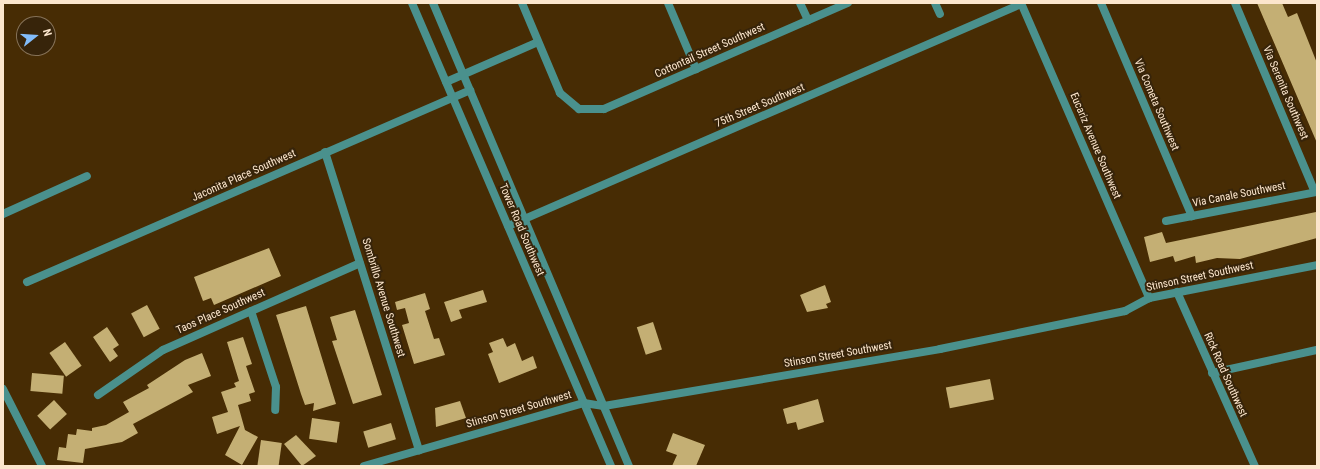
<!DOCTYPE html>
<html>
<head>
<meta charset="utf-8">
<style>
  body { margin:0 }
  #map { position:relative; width:1320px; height:469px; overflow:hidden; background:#472c04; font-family:"Roboto Condensed",sans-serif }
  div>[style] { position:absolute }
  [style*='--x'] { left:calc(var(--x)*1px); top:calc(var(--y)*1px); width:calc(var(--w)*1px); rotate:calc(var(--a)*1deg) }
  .building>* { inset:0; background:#c4af74; transform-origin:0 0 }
  .minor>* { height:8px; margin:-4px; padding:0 4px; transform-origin:4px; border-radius:4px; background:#4a918d }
  .tertiary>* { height:8px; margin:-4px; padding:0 4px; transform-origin:4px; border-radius:4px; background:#4a918d }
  span { translate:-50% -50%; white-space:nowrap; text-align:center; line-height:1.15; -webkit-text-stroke:4px #37240a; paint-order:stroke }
  .street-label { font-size:11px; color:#fce6cd }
  .frame { position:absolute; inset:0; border:4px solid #fce6cd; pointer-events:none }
  .north { position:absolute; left:16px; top:16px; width:40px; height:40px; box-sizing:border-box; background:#37240a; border:1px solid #867258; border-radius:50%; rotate:73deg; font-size:11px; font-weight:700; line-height:16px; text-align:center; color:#fce6cd }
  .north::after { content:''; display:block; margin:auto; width:14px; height:18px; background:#82bcfa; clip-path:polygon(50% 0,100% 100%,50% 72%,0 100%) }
</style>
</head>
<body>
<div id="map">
  <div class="building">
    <div style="clip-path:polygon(1257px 3px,1282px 3px,1288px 17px,1297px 13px,1317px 63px,1317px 143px)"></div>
    <div style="clip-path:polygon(1316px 212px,1317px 238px,1240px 259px,1217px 258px,1196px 263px,1195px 256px,1175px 262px,1173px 256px,1150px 262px,1144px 237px,1162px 232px,1166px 243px)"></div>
    <div style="clip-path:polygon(269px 248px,281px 276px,214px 305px,211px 298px,203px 301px,194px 277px)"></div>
    <div style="clip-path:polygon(825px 285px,831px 302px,826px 304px,828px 308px,807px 312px,800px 295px)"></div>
    <div style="clip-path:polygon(483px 290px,487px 302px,459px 310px,462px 318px,451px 322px,444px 302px)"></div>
    <div style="clip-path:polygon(425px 293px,430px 309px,425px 311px,434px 339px,439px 338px,445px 355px,414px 364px,402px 325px,409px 323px,405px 308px,397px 310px,395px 302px)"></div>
    <div style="left:147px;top:305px;width:27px;height:18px;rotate:62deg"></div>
    <div style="clip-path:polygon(306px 306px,336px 404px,313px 411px,314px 403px,305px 405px,301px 394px,276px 315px)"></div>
    <div style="clip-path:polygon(355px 310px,382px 395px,353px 404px,332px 341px,337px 340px,330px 317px)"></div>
    <div style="left:653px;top:322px;width:29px;height:17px;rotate:72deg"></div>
    <div style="clip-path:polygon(107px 327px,119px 345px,113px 349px,118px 356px,110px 362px,93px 337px)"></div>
    <div style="clip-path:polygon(243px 337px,252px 364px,246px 366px,255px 392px,249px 394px,251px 401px,238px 405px,245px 430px,258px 437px,242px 465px,225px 455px,240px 426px,217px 434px,212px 417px,228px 412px,221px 392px,236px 387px,234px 383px,239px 381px,227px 342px)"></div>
    <div style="clip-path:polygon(503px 338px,507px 347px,515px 343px,522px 361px,533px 356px,537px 368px,499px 383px,488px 354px,493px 352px,489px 343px)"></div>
    <div style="left:65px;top:342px;width:29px;height:19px;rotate:55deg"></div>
    <div style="clip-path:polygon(202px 353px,211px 376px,188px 385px,193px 392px,133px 424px,138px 433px,122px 442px,85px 449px,83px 463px,57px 460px,59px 447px,66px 448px,68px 434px,76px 435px,77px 429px,92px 431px,92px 428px,106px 425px,129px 412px,123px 402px,149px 388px,147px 385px,185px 360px)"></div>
    <div style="left:32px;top:373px;width:32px;height:18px;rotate:5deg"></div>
    <div style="left:990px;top:379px;width:21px;height:45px;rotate:79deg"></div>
    <div style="clip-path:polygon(818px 399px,824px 422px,798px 430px,796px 422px,787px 424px,783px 409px)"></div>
    <div style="left:54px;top:400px;width:19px;height:23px;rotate:47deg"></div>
    <div style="clip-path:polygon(460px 401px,466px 418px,436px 427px,435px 408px)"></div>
    <div style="left:312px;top:418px;width:28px;height:21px;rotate:8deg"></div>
    <div style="left:391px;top:423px;width:17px;height:29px;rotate:73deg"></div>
    <div style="clip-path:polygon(673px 433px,705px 445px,696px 466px,672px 466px,677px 455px,666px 451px)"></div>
    <div style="clip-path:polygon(296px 435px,316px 456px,302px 466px,284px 444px)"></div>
    <div style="left:261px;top:440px;width:21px;height:26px;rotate:8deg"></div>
  </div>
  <div class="minor">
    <div style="--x:522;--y:3;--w:98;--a:67.1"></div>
    <div style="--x:560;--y:93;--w:25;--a:40"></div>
    <div style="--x:579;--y:109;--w:25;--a:0"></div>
    <div style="--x:604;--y:109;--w:266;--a:-23.5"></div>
    <div style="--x:668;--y:3;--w:72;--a:67"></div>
    <div style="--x:800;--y:3;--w:19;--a:65"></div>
    <div style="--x:935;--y:3;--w:12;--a:66"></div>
    <div style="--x:1021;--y:3;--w:322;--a:66.5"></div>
    <div style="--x:1101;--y:3;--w:232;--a:66.9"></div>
    <div style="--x:1235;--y:3;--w:205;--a:67.1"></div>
    <div style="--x:446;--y:82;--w:100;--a:-23.5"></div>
    <div style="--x:325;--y:152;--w:313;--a:72.5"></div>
    <div style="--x:3;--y:214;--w:92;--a:-24.3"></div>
    <div style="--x:1166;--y:221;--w:154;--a:-10.9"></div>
    <div style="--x:508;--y:226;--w:559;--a:-23.4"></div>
    <div style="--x:27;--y:282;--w:483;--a:-23.4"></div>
    <div style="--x:1177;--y:292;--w:191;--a:65.9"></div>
    <div style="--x:251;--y:311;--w:80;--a:71.8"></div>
    <div style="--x:276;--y:387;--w:23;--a:92"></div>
    <div style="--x:1212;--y:373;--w:107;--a:-12.4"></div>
    <div style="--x:98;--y:395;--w:79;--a:-34.7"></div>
    <div style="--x:163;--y:350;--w:215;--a:-23.8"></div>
    <div style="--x:604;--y:406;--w:341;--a:-9.6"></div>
    <div style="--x:940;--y:349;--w:189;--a:-11.6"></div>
    <div style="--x:1125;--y:311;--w:27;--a:-28"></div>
    <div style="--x:1149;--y:298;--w:171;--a:-11.1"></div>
  </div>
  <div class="tertiary">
    <div style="--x:412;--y:3;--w:504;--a:66.74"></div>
    <div style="--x:433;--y:3;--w:503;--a:67.06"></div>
    <div style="--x:3;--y:389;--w:86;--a:63.1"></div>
    <div style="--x:364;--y:466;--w:229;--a:-16"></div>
    <div style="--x:584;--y:403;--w:20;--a:9"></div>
  </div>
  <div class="street-label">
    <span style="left:710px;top:51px;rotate:-24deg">Cottontail Street Southwest</span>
    <span style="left:1285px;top:93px;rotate:67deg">Via Serenita Southwest</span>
    <span style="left:1156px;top:105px;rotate:67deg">Via Cometa Southwest</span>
    <span style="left:760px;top:106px;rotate:-23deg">75th Street Southwest</span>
    <span style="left:1095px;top:146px;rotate:67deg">Eucariz Avenue Southwest</span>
    <span style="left:244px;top:176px;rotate:-24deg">Jaconita Place Southwest</span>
    <span style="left:1239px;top:195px;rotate:-11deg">Via Canale Southwest</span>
    <span style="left:521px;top:230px;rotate:67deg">Tower Road Southwest</span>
    <span style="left:1200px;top:277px;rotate:-12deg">Stinson Street Southwest</span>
    <span style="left:383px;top:298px;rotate:73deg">Sombrillo Avenue Southwest</span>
    <span style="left:221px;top:312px;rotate:-24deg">Taos Place Southwest</span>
    <span style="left:838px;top:355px;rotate:-10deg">Stinson Street Southwest</span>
    <span style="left:1225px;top:375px;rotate:66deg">Rick Road Southwest</span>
    <span style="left:519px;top:410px;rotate:-16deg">Stinson Street Southwest</span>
  </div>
  <div class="frame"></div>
  <div class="north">N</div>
</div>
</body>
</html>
